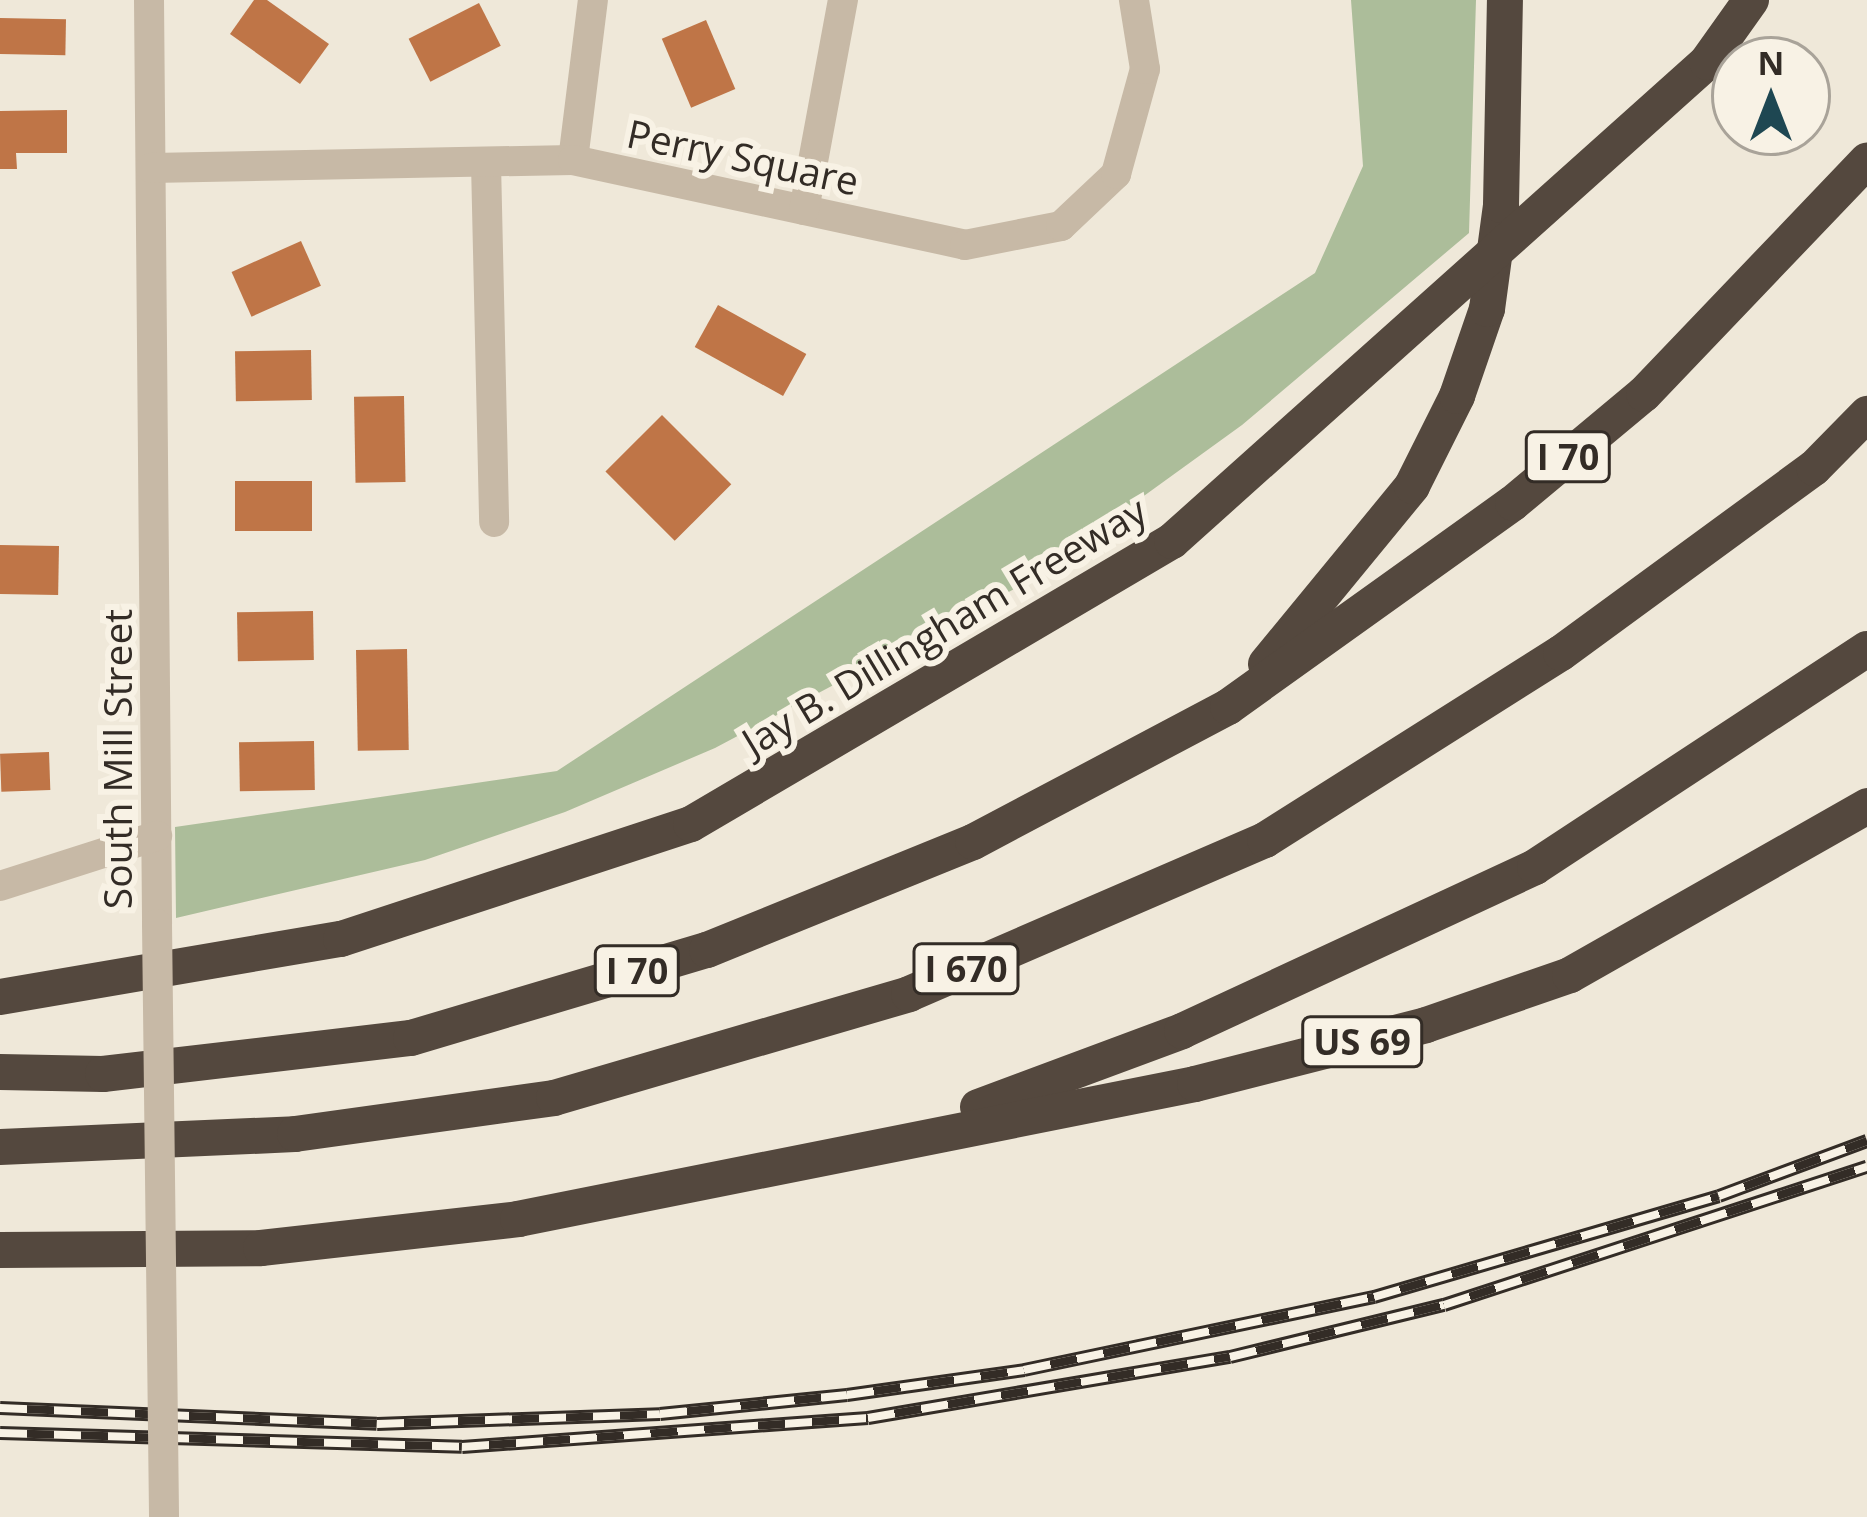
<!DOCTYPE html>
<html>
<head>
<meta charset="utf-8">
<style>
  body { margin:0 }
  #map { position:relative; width:1867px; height:1517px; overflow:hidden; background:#efe8d9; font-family:"Open Sans",sans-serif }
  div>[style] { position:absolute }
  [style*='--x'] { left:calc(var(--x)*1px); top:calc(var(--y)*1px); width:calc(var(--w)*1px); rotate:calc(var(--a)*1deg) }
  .green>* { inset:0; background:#acbd9a }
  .building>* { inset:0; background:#bf7547; transform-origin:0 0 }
  .minor>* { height:30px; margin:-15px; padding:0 15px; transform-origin:15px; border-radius:15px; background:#c7b9a6 }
  .highway>* { height:36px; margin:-18px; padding:0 18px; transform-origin:18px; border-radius:18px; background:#54483e }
  .rail>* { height:14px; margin-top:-7px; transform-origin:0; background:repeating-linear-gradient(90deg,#f8f2e5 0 27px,#332c26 0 54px); box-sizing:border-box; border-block:3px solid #332c26 }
  .minor-bridge>* { height:30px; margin:-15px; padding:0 15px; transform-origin:15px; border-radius:15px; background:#c7b9a6 }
  .highway-bridge>* { height:36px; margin:-18px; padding:0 18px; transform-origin:18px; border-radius:18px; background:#54483e }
  span { translate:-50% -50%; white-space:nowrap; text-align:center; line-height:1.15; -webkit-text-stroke:12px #f8f2e5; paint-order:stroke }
  .shield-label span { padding:3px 9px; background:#f8f2e5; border:3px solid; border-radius:9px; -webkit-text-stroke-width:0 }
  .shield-label { font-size:36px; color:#332c26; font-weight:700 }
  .street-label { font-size:39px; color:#332c26 }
  .north { position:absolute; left:1711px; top:36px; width:120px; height:120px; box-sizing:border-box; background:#f8f2e5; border:3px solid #a9a399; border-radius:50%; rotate:0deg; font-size:33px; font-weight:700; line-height:48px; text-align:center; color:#332c26 }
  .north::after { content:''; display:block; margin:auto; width:42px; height:54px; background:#1e4752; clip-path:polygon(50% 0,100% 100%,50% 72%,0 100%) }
</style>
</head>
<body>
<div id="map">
  <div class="green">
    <div style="clip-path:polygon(1351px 0,1476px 0,1469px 233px,1242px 425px,1018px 587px,715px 748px,565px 812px,425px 860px,176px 918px,175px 827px,557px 771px,1315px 273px,1363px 166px)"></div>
  </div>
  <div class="building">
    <div style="clip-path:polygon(254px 0,267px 0,329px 44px,300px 84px,230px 34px)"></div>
    <div style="left:479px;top:3px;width:48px;height:79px;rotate:63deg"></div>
    <div style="left:0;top:18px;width:66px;height:36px;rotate:1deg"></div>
    <div style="left:706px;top:20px;width:75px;height:48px;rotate:67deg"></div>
    <div style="clip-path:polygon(67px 110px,67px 153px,16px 153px,17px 169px,0 169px,0 111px)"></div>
    <div style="left:301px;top:241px;width:49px;height:76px;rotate:66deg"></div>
    <div style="left:718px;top:305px;width:101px;height:48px;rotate:29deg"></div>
    <div style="left:311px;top:350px;width:50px;height:76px;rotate:89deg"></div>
    <div style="left:404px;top:396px;width:86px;height:50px;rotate:89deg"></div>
    <div style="left:662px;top:415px;width:98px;height:80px;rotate:45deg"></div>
    <div style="left:235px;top:481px;width:77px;height:50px"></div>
    <div style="left:0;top:545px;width:59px;height:49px;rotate:1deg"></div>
    <div style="left:313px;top:611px;width:49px;height:76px;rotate:89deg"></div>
    <div style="left:407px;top:649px;width:101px;height:51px;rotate:89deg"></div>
    <div style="left:314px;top:741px;width:49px;height:75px;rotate:89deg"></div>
    <div style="left:49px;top:752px;width:38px;height:49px;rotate:88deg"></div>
  </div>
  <div class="minor">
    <div style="--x:149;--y:0;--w:924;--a:89.5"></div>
    <div style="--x:573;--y:160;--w:161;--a:-82.9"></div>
    <div style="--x:486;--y:163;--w:359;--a:88.7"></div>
    <div style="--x:151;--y:168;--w:422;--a:-1.1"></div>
    <div style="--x:573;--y:160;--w:401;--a:12.2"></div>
    <div style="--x:965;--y:245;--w:98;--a:-11.2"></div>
    <div style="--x:1061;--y:226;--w:76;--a:-43.4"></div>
    <div style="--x:1116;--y:174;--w:109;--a:-74.6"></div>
    <div style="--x:1145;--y:69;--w:70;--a:-99.1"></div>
    <div style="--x:804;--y:210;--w:214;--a:-79.5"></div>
    <div style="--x:0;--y:886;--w:165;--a:-17.7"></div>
  </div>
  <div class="highway">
    <div style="--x:1266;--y:664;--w:230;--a:-50.6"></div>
    <div style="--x:1412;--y:486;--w:101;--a:-63.4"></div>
    <div style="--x:1457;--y:396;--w:92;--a:-71"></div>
    <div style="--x:1487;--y:309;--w:105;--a:-82.3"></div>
    <div style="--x:1501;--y:205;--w:205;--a:-88.9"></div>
    <div style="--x:0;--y:997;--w:346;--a:-9.7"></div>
    <div style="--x:341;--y:939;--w:368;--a:-18.2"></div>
    <div style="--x:691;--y:824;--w:558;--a:-30.47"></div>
    <div style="--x:0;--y:1072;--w:103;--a:1.1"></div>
    <div style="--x:103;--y:1074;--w:310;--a:-6.7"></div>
    <div style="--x:411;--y:1038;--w:309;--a:-16.6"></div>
    <div style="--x:707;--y:950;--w:287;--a:-22.1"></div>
    <div style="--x:973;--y:842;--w:289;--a:-27.9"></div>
    <div style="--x:1228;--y:707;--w:350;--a:-35.6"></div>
    <div style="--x:1513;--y:503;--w:170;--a:-39.8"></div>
    <div style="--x:1644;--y:394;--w:323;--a:-46.3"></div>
    <div style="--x:978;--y:1107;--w:218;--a:-20.4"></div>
    <div style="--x:1182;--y:1031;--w:389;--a:-24.9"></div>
    <div style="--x:1535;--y:867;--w:397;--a:-33.3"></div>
    <div style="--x:0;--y:1147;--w:295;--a:-2.5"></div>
    <div style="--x:295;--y:1134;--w:261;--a:-7.9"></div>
    <div style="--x:554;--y:1098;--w:370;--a:-16.3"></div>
    <div style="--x:909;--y:994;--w:388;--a:-23.4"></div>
    <div style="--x:1265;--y:840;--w:350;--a:-32.3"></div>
    <div style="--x:1561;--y:653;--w:313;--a:-36.2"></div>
    <div style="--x:1814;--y:468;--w:76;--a:-45.5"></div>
    <div style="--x:0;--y:1250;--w:261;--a:-0.4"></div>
    <div style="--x:261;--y:1248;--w:259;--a:-6.4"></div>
    <div style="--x:518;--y:1219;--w:690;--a:-11.28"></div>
    <div style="--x:1195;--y:1084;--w:238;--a:-14.3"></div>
    <div style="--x:1426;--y:1025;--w:152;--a:-19.1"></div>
    <div style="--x:1570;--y:975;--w:342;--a:-29.6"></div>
  </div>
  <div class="rail">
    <div style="--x:0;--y:1408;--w:377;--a:2.4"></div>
    <div style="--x:377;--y:1424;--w:283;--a:-2"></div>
    <div style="--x:660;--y:1414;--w:188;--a:-5.8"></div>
    <div style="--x:847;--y:1395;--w:179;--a:-8"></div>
    <div style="--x:1024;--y:1370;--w:358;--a:-11.8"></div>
    <div style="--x:1374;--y:1297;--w:359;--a:-16.3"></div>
    <div style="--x:1719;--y:1196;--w:158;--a:-20.4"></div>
    <div style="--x:0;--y:1433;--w:462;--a:1.7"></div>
    <div style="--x:462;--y:1447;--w:407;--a:-4.1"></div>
    <div style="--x:868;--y:1418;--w:367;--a:-9.6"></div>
    <div style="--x:1230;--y:1357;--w:220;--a:-13.7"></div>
    <div style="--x:1444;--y:1305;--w:445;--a:-18.1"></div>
  </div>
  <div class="minor-bridge">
    <div style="--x:157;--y:924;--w:593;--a:89.32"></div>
  </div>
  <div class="highway-bridge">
    <div style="--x:1172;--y:541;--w:718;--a:-41.84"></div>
    <div style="--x:1707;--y:62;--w:76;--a:-54.6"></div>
  </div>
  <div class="shield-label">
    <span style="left:1568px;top:457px">I 70</span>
    <span style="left:966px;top:969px">I 670</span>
    <span style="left:637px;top:971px">I 70</span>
    <span style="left:1362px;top:1042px">US 69</span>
  </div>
  <div class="street-label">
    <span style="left:743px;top:157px;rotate:12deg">Perry Square</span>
    <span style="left:944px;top:626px;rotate:-31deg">Jay B. Dillingham Freeway</span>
    <span style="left:117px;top:759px;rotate:-90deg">South Mill Street</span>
  </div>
  <div class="north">N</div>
</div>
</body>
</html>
